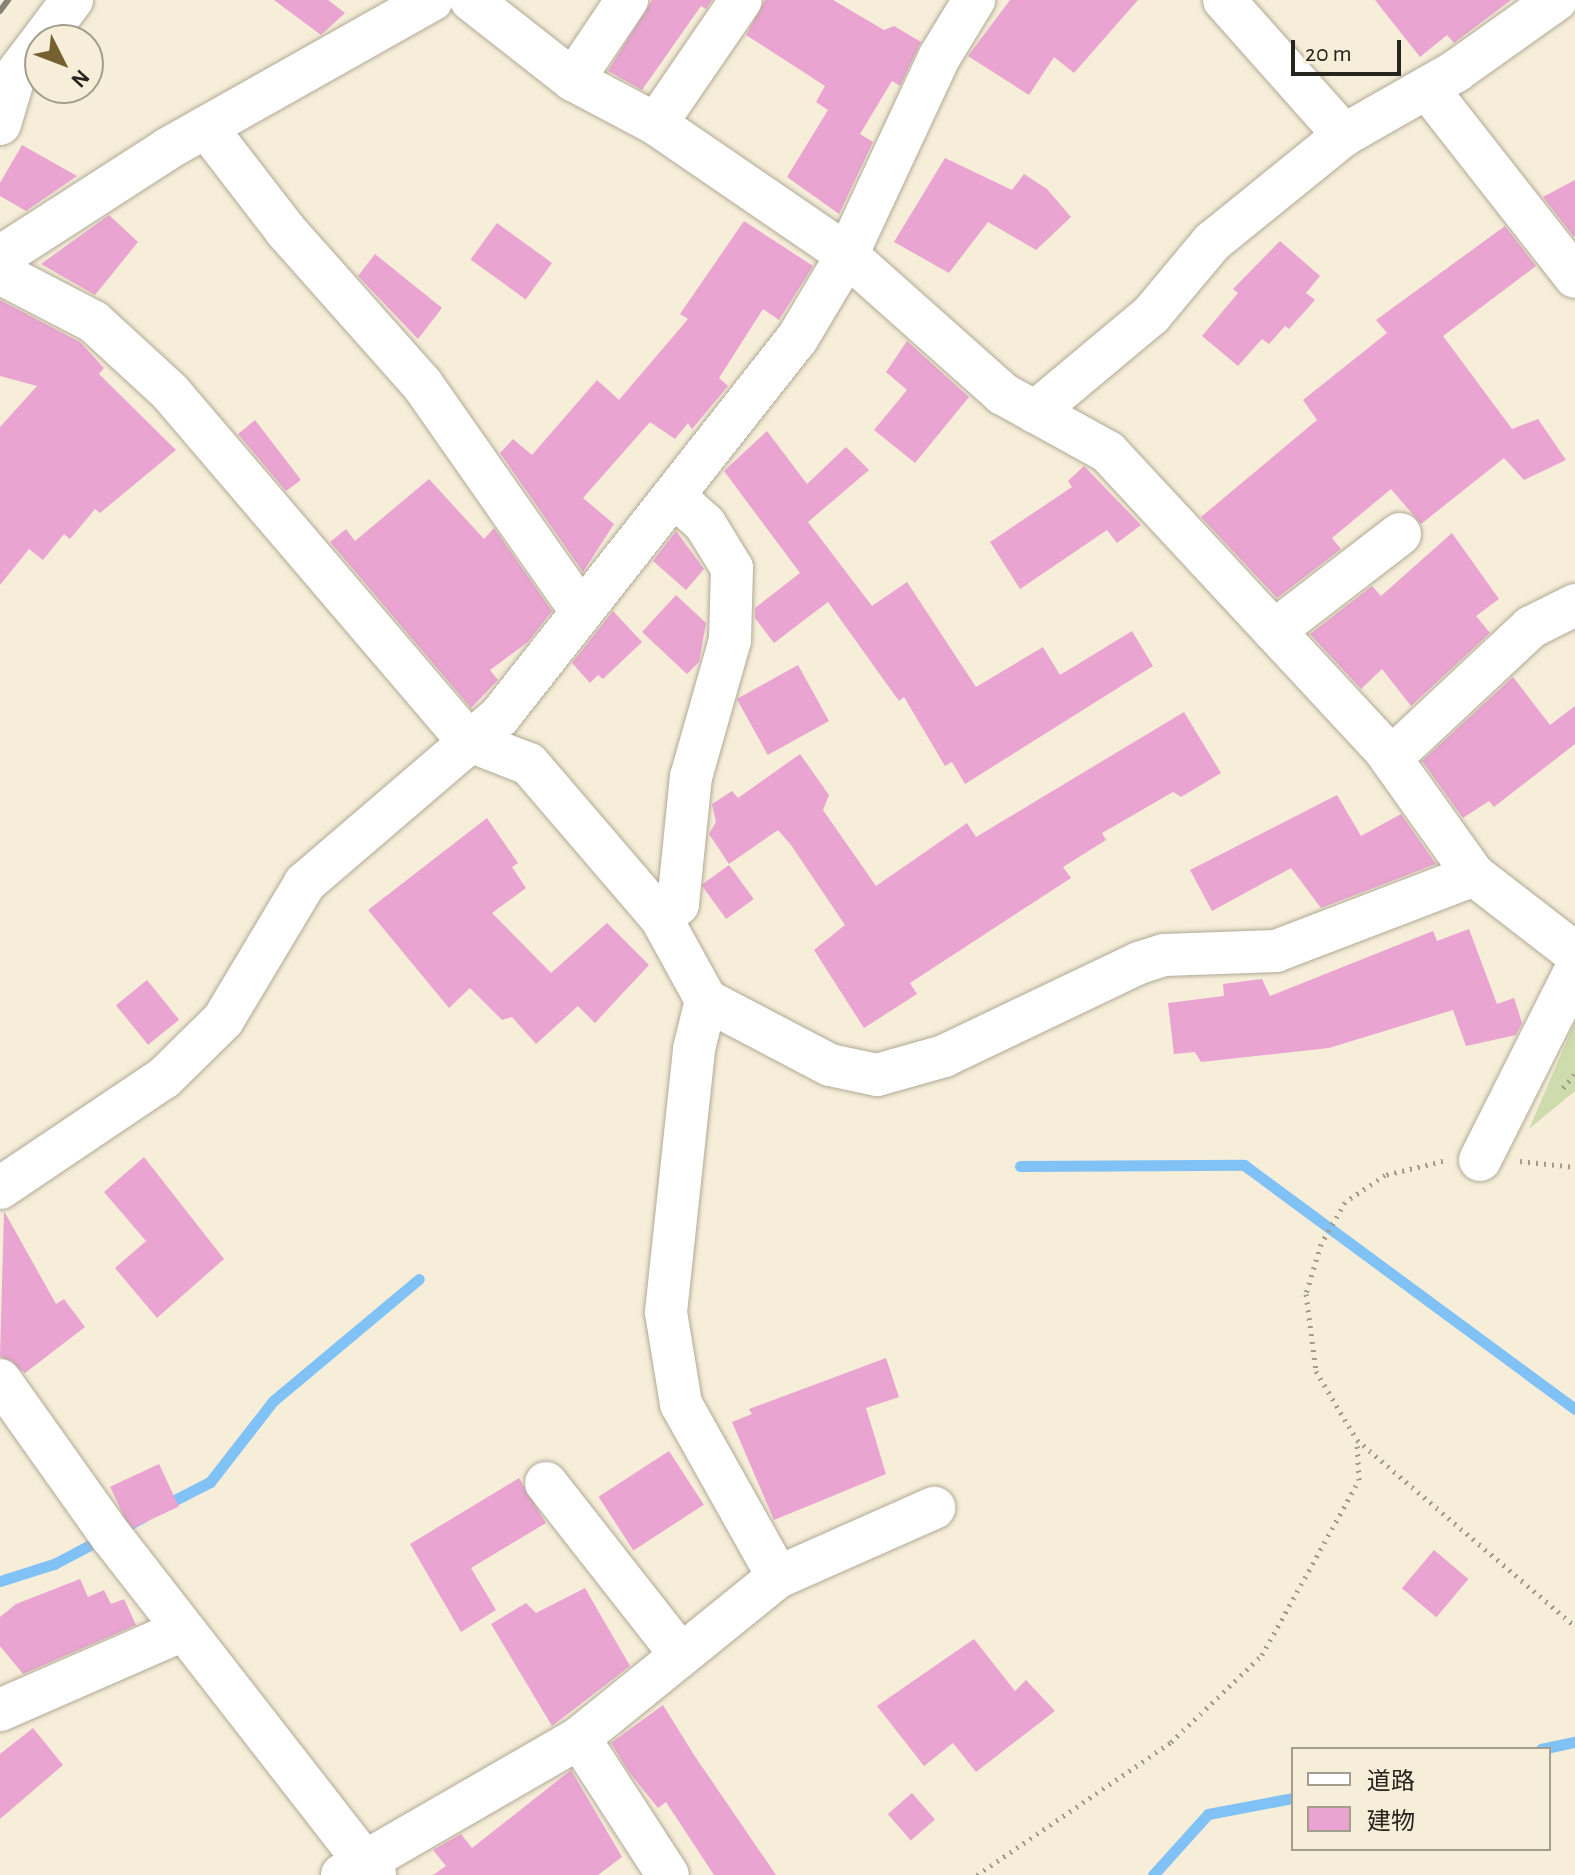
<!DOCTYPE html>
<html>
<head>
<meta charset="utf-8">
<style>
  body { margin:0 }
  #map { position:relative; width:1575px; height:1875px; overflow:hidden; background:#f6eed9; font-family:"Alegreya Sans","Noto Sans JP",sans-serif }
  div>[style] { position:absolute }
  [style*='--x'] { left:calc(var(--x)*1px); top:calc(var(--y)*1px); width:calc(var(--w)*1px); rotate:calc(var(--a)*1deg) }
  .green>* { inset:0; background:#cedbad }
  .stream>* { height:11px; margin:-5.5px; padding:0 5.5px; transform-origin:5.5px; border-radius:5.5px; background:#80c1f6 }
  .building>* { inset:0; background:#eaa4d2; transform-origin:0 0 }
  .path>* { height:5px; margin-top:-2.5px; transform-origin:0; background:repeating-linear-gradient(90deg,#a29c8d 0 2px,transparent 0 8px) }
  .roads { filter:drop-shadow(0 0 2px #b1a996) drop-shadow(0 0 2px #b1a996) }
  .minor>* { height:42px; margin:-21px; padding:0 21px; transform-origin:21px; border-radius:21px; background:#fff }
  .rail>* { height:6px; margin:-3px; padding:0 3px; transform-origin:3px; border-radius:3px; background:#878274 }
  span { translate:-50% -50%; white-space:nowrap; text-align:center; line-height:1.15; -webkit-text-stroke:6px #f6eed9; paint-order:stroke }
  .legend { position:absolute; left:1291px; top:1747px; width:260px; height:104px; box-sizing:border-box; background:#f6eed9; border:2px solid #a39d8e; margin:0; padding:10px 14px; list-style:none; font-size:24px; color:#27241d }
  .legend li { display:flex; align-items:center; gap:16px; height:40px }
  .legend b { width:40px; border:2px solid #a39d8e }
  .north { position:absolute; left:24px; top:24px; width:80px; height:80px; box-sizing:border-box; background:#f6eed9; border:2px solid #a39d8e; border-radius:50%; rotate:132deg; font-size:22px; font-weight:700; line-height:32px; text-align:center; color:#27241d }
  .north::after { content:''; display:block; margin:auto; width:28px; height:36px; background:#75602f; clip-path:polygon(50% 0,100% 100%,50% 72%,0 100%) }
  .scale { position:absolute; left:1291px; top:40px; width:110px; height:36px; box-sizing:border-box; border:4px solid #27241d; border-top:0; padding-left:10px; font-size:24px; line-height:28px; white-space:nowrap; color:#27241d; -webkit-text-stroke:6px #f6eed9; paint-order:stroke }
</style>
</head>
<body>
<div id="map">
  <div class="green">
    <div style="clip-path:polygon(1575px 1022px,1575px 1091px,1529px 1129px)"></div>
  </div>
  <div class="stream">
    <div style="--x:1020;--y:1166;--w:224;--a:-0.3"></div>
    <div style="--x:1244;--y:1165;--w:411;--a:36.4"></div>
    <div style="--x:165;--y:1505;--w:51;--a:-27.1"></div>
    <div style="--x:210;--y:1482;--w:103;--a:-52.1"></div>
    <div style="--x:273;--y:1401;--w:190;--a:-39.9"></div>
    <div style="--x:0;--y:1581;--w:57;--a:-17.5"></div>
    <div style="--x:54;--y:1564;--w:101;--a:-27.8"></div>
    <div style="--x:1541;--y:1749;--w:35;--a:-12"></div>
    <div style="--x:1153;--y:1875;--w:82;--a:-48"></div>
    <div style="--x:1208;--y:1814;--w:86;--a:-10.7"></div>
  </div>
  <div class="building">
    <div style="clip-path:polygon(274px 0,328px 0,345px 13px,321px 35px)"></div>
    <div style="clip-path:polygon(652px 0,712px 0,706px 9px,701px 6px,642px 90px,608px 71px)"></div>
    <div style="clip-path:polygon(765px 0,833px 0,884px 30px,894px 26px,921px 42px,900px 86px,892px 81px,860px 134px,873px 142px,839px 214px,787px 177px,828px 110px,816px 102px,825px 86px,746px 35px)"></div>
    <div style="clip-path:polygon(1010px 0,1138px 0,1074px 73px,1054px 57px,1029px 95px,968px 56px)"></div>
    <div style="clip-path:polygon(1375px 0,1511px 0,1454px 43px,1447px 35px,1420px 57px)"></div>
    <div style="clip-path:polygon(22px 145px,77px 176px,26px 211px,0 196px,0 183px)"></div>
    <div style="clip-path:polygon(945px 158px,1012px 190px,1024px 174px,1047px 189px,1071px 217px,1036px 250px,988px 222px,949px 273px,894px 242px)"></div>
    <div style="clip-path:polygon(1575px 180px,1575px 236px,1574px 237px,1543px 197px)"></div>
    <div style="clip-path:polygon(109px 215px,138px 242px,95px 295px,41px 264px)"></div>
    <div style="clip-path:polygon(744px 221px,813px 266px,779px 320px,763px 309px,719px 378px,728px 386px,692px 429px,688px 423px,675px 439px,650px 422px,583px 498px,614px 524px,583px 572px,500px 453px,513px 439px,532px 455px,597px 380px,619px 400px,688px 319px,680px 314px)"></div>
    <div style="left:497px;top:223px;width:68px;height:45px;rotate:36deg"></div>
    <div style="clip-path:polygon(1505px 226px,1536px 266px,1443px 336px,1512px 429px,1538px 419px,1566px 460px,1524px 480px,1504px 458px,1421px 524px,1391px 489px,1332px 538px,1341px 549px,1277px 598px,1201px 517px,1317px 420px,1303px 400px,1387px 333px,1376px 320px)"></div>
    <div style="clip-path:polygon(1280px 241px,1320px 276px,1306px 293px,1315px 300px,1289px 329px,1285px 326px,1269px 344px,1262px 339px,1238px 366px,1202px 336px,1238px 293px,1233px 289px)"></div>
    <div style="clip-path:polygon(375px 254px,442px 308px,418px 339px,358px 276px)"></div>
    <div style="clip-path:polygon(0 300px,80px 342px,104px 368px,99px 374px,176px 450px,100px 513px,95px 509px,70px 539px,64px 534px,43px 560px,29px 549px,0 585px,0 427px,37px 386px,0 376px)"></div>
    <div style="clip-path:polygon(907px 341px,969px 397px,915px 463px,874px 430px,907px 390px,886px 372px)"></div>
    <div style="clip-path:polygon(255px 420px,301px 480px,286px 491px,238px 434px)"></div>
    <div style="clip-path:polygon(767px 431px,807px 484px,846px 447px,869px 470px,808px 522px,872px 606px,907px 582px,976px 687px,1043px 647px,1060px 675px,1132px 631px,1153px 666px,965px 784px,952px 762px,945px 766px,904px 697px,899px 701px,828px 602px,774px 643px,755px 618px,755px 608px,800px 573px,724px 471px)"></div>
    <div style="clip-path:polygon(1084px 466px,1141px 525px,1117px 543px,1107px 530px,1020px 589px,990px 542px,1072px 487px,1068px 481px)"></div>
    <div style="clip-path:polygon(429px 479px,484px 539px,494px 528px,552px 611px,528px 642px,490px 670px,498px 680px,471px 708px,330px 542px,346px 529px,355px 541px)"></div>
    <div style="clip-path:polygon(676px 531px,704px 569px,686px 590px,653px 561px)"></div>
    <div style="clip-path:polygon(1452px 533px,1499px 599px,1476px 616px,1490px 633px,1411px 706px,1382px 669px,1361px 689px,1310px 634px,1372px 586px,1381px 596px)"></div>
    <div style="clip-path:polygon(676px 595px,706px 623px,699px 662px,687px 674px,642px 632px)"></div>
    <div style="clip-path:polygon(613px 611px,642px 642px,603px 679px,598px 675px,590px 683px,572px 663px)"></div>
    <div style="left:798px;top:665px;width:64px;height:70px;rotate:61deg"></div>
    <div style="clip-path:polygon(1513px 677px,1550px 725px,1575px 706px,1575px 744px,1494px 807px,1489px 801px,1463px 818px,1422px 761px)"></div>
    <div style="clip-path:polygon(1184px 712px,1221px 773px,1181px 797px,1173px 792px,1102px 833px,1106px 840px,1063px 867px,1071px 878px,910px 983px,917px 994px,864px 1028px,814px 950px,845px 925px,791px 845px,778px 830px,729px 864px,709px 834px,716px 822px,712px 804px,732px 791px,738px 798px,800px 754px,829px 795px,823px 810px,876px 886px,967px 823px,976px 837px)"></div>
    <div style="clip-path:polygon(1337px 795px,1361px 836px,1401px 814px,1436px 864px,1321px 908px,1291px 868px,1212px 911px,1190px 870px)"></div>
    <div style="clip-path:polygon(487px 818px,518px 863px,512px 867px,526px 888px,492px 913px,551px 973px,607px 923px,649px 965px,595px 1023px,578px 1006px,536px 1044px,512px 1017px,502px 1020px,470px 988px,449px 1008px,368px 910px)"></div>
    <div style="left:729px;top:865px;width:42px;height:34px;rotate:54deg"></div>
    <div style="clip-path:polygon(1469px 929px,1497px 1004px,1514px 998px,1522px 1023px,1516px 1035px,1466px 1046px,1453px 1010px,1329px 1048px,1201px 1062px,1195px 1052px,1174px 1054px,1168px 1003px,1224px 996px,1223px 984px,1262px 979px,1270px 996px,1433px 931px,1437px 941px)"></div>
    <div style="left:147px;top:980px;width:51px;height:40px;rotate:51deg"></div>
    <div style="clip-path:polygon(144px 1157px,224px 1259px,157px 1318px,115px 1268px,146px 1241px,104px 1192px)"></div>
    <div style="clip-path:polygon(4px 1211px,56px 1304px,64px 1299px,85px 1327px,25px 1373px,0 1356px)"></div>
    <div style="clip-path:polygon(886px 1358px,899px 1397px,866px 1408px,886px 1474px,774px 1520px,732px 1422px,752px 1414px,749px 1409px)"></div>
    <div style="left:669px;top:1451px;width:64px;height:84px;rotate:57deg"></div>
    <div style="left:159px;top:1464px;width:47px;height:54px;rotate:65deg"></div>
    <div style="clip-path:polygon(519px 1478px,546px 1523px,471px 1568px,496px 1610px,461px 1632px,410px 1544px)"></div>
    <div style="left:1434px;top:1550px;width:45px;height:50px;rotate:40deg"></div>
    <div style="clip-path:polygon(80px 1579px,88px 1597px,104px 1590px,111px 1604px,124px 1599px,136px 1625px,23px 1674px,0 1646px,0 1617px,16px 1604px)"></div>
    <div style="clip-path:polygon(585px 1588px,630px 1666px,552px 1726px,491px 1624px,526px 1603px,536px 1613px)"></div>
    <div style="clip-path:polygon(974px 1639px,1015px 1691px,1026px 1680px,1055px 1711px,976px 1772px,953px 1743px,924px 1766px,877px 1706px)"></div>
    <div style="clip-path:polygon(663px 1705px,694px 1755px,776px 1875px,714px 1875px,666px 1802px,658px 1808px,629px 1772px,611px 1743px)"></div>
    <div style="clip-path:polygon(33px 1728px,63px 1765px,0 1819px,0 1754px)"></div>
    <div style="clip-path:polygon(571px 1770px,622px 1857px,598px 1875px,433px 1875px,446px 1866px,433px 1850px,461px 1834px,472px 1848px)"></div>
    <div style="left:912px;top:1793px;width:35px;height:32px;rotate:49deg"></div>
  </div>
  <div class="path">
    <div style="--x:1563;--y:1088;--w:18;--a:-49"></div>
    <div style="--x:1443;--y:1161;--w:60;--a:166.4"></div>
    <div style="--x:1385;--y:1175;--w:48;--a:146"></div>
    <div style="--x:1345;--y:1202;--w:48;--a:119.7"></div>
    <div style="--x:1321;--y:1244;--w:52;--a:106.7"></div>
    <div style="--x:1306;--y:1294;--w:78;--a:82.6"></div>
    <div style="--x:1316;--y:1371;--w:80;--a:59.3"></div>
    <div style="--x:1357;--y:1440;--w:287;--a:40.5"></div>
    <div style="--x:1520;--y:1161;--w:55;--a:6.2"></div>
    <div style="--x:977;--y:1875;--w:235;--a:-34.4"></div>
    <div style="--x:1171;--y:1742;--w:126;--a:-43.7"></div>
    <div style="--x:1262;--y:1655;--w:200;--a:-61"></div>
    <div style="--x:1359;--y:1480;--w:39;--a:-93"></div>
  </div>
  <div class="roads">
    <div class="minor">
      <div style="--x:471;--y:0;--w:130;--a:38.1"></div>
      <div style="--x:573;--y:80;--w:94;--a:27.9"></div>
      <div style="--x:656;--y:124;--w:232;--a:34.4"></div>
      <div style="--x:847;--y:255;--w:209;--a:41.7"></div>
      <div style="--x:1003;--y:394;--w:120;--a:28.9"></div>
      <div style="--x:1108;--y:452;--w:405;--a:47.1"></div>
      <div style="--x:1384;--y:749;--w:155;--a:54.5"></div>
      <div style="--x:1474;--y:875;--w:128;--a:37.7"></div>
      <div style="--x:1224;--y:0;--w:181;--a:48.4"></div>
      <div style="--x:42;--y:40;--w:50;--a:-53.1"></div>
      <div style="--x:573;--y:80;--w:97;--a:-56"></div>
      <div style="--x:1427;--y:88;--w:240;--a:51.9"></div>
      <div style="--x:0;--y:124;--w:49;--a:-73.4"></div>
      <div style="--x:14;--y:77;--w:43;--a:-52.6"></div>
      <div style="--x:656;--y:124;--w:150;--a:-55.6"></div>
      <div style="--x:206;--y:127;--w:131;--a:52.4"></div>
      <div style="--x:286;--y:231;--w:205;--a:48.4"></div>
      <div style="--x:422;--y:384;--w:274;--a:55"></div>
      <div style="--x:0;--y:257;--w:201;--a:-32.8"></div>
      <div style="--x:169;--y:148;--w:302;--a:-29.4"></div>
      <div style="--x:0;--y:273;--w:106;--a:27.5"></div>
      <div style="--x:94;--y:322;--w:103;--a:42.6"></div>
      <div style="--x:170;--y:392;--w:458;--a:49.5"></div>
      <div style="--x:467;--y:740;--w:66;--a:21.2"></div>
      <div style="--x:529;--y:764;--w:203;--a:49.4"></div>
      <div style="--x:661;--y:918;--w:94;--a:61.2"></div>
      <div style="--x:706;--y:1000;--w:140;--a:27.7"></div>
      <div style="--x:830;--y:1065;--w:48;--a:12"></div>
      <div style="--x:877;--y:1075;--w:70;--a:-15.8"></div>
      <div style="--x:944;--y:1056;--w:216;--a:-25.5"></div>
      <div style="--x:1139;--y:963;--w:26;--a:-18"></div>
      <div style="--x:1164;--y:955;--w:112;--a:-2"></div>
      <div style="--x:1276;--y:951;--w:212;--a:-21"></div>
      <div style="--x:1035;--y:412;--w:151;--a:-39.9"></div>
      <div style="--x:1151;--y:315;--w:95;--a:-50.1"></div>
      <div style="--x:1212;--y:242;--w:170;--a:-39"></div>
      <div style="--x:1344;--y:135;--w:129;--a:-29.7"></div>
      <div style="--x:1456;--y:71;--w:123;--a:-35.4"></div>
      <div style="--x:1274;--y:631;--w:159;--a:-37.6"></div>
      <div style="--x:1391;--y:758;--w:192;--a:-43.1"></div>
      <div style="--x:1531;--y:627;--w:49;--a:-26.6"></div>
      <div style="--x:661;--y:918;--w:22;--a:-39"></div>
      <div style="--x:678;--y:904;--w:128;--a:-84.2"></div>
      <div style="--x:691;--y:777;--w:142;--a:-74.1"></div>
      <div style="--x:730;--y:640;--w:72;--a:-88.4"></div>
      <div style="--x:732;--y:568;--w:52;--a:-121.5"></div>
      <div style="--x:705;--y:524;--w:40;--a:-138"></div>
      <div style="--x:1480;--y:1160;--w:212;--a:-63.3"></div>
      <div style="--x:0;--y:1188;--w:197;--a:-33.9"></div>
      <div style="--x:164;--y:1078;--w:83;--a:-44.5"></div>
      <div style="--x:223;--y:1020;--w:160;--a:-59.1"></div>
      <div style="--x:305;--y:883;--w:257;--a:-40.6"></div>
      <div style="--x:500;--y:716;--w:480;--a:-51.8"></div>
      <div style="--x:797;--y:339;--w:98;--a:-59.2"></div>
      <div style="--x:847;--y:255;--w:220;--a:-65"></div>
      <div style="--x:940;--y:56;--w:66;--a:-58.7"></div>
      <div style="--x:0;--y:1380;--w:191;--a:54.6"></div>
      <div style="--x:111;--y:1536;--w:430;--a:52.1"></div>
      <div style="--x:546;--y:1483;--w:217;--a:51.9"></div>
      <div style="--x:778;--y:1577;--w:171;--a:-23.9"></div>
      <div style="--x:0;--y:1710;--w:200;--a:-23.6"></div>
      <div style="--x:579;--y:1738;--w:163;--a:57"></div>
      <div style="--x:342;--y:1875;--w:274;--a:-30"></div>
      <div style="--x:579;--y:1738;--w:256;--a:-39"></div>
      <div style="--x:778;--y:1577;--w:198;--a:-119.3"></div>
      <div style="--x:681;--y:1404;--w:93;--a:-99.3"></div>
      <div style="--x:666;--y:1312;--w:264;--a:-83.9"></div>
      <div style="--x:694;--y:1049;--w:50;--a:-76.2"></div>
    </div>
  </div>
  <div class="rail">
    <div style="--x:0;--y:11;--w:14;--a:-54"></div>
  </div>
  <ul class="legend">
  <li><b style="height:10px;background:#fff"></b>道路</li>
  <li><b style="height:22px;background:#eaa4d2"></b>建物</li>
  </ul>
  <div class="north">N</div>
  <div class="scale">20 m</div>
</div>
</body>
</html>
